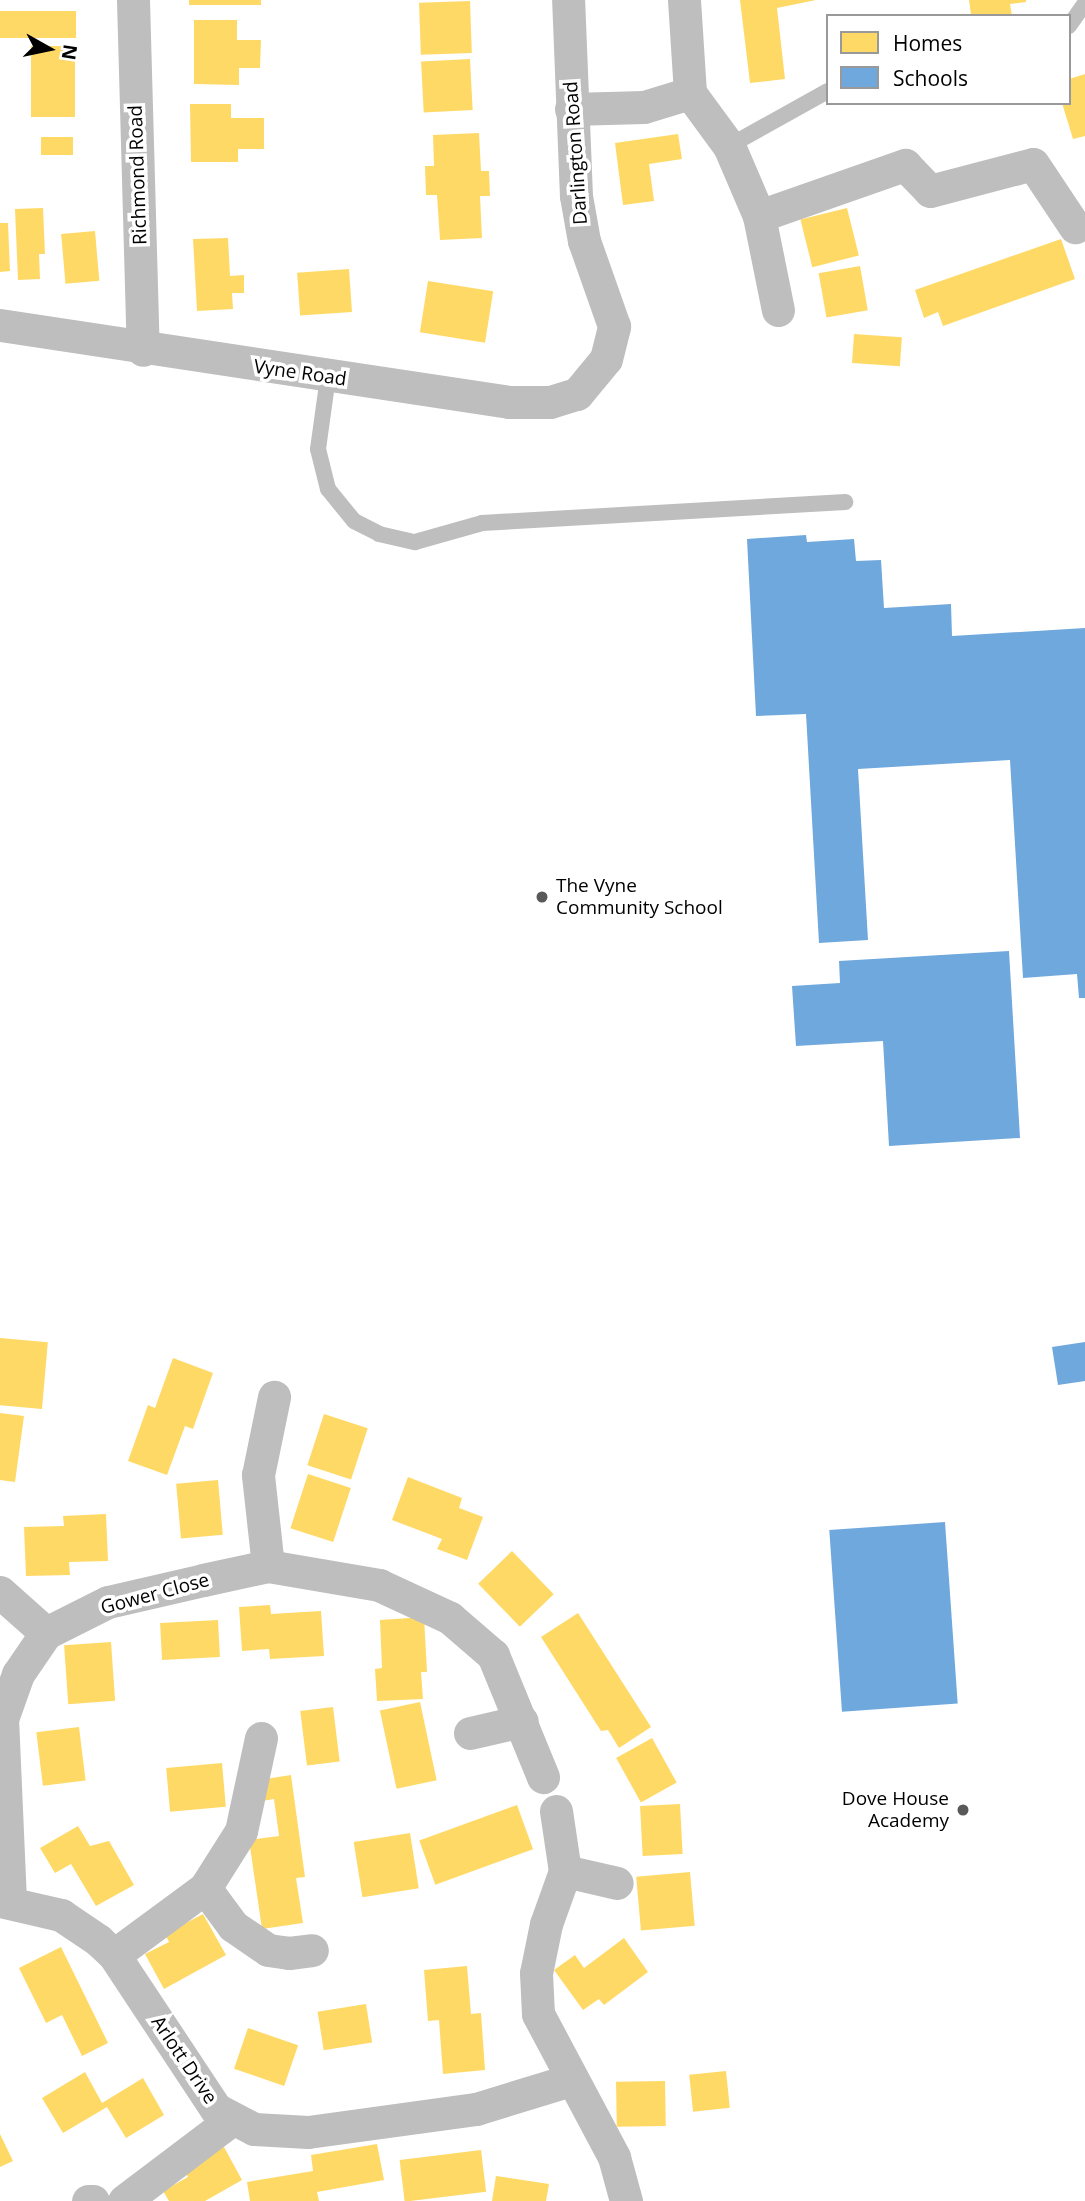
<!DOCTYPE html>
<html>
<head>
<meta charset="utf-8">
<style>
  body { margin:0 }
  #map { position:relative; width:1085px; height:2201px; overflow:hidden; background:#fff; font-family:"Open Sans",sans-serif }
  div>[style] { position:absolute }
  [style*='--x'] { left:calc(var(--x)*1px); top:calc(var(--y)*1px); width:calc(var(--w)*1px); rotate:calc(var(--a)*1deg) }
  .homes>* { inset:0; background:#ffd966; transform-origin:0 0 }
  .schools>* { inset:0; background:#6fa8dc; transform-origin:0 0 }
  .service>* { height:16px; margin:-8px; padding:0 8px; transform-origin:8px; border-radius:8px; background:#bebebe }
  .minor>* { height:33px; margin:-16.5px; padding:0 16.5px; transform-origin:16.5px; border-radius:16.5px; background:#bebebe }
  .dots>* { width:19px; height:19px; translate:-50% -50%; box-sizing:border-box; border:4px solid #fff; border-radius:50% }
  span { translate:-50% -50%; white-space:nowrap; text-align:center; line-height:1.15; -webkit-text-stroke:7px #fff; paint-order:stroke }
  .street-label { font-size:19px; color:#000 }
  .poi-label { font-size:19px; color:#000 }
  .left { translate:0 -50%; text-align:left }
  .right { translate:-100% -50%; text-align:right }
  .legend { position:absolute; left:826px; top:14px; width:245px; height:91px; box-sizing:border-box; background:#fff; border:2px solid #999; margin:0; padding:9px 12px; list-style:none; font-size:21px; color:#000 }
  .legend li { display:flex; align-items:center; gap:14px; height:35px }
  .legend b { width:35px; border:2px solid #999 }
  .north { position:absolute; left:14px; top:14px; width:70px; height:70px; -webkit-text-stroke:5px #fff; paint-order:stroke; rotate:99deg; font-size:19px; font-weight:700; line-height:28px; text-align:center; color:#000 }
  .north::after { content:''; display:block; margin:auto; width:24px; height:32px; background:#000; clip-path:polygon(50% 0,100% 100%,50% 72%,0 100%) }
</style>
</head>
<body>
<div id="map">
  <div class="homes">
    <div style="left:189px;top:0;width:72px;height:5px"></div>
    <div style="clip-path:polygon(740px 0,816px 0,777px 8px,785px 79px,750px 83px)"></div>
    <div style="clip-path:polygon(969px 0,1026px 0,1026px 2px,1010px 4px,1012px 16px,983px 16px,971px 15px)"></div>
    <div style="left:470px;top:1px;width:52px;height:51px;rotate:88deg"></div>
    <div style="left:76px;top:11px;width:27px;height:76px;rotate:90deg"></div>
    <div style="clip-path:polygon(194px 20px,237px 20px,237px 40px,261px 40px,260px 68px,239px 68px,239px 85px,194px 84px)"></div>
    <div style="left:31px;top:46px;width:44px;height:71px"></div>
    <div style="left:470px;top:59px;width:51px;height:49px;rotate:87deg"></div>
    <div style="clip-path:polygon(1085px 74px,1085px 136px,1073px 139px,1062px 103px,1069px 103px,1069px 79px)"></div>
    <div style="clip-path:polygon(190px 104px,231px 104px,231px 118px,264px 118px,264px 149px,238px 149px,238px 162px,191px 162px)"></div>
    <div style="clip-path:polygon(479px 133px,481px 171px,489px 171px,490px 196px,480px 196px,482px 238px,440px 240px,437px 195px,426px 195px,425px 166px,434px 166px,433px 135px)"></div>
    <div style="clip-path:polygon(678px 134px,682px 159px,649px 164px,654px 201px,623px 205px,615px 143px)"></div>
    <div style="left:73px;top:137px;width:18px;height:32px;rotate:90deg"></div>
    <div style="clip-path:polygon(43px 208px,45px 254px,39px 254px,40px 279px,18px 280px,15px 209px)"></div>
    <div style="left:847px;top:208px;width:49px;height:48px;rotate:76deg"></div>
    <div style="clip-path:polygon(0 223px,8px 223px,10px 271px,0 272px)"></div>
    <div style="left:95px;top:231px;width:50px;height:34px;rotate:85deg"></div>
    <div style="clip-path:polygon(228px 238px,230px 276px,244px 275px,244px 293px,232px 293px,233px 309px,197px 311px,193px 239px)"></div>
    <div style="clip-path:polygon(1061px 239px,1075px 279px,943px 326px,938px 312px,924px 318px,915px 290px)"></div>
    <div style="left:860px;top:266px;width:45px;height:42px;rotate:80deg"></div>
    <div style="left:349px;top:269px;width:43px;height:52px;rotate:86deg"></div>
    <div style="left:428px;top:281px;width:66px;height:52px;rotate:9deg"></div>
    <div style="left:854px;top:334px;width:48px;height:29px;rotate:4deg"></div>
    <div style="left:0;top:1338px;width:48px;height:67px;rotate:5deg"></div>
    <div style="clip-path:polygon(173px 1358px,213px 1373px,193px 1429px,185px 1426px,167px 1475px,128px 1461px,148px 1405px,155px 1408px)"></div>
    <div style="clip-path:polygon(0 1413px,24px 1416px,15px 1482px,0 1480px)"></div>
    <div style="left:324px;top:1414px;width:46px;height:54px;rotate:18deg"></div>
    <div style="left:308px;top:1474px;width:45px;height:57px;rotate:18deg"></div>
    <div style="clip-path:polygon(408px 1477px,462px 1498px,459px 1508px,483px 1517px,467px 1560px,437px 1549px,442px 1539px,392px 1520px)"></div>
    <div style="left:218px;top:1480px;width:55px;height:42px;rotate:85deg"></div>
    <div style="clip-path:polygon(106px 1514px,108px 1561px,69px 1562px,70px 1575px,26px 1576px,24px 1527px,64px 1526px,63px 1516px)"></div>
    <div style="left:512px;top:1551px;width:60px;height:47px;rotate:46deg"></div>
    <div style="clip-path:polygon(270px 1605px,271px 1614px,321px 1611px,324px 1656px,270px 1659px,269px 1649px,242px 1651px,239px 1607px)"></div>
    <div style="clip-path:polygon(578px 1613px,651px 1727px,619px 1748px,608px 1730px,601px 1731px,541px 1637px)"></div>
    <div style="clip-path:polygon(424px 1617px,427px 1672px,421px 1672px,423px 1699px,377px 1701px,375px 1669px,382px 1668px,380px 1620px)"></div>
    <div style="left:218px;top:1620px;width:37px;height:58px;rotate:87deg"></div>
    <div style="left:111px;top:1642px;width:59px;height:47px;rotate:86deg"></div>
    <div style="left:420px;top:1702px;width:80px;height:41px;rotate:78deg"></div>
    <div style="left:333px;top:1707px;width:55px;height:33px;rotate:83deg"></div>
    <div style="left:79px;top:1727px;width:54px;height:43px;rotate:83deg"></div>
    <div style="left:652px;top:1738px;width:51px;height:41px;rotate:61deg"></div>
    <div style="left:222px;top:1763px;width:44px;height:56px;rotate:85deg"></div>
    <div style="clip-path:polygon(291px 1775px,305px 1877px,296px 1878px,303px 1923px,262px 1929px,249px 1840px,279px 1836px,274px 1799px,262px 1801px,259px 1780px)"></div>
    <div style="left:680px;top:1804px;width:50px;height:40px;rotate:87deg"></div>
    <div style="left:517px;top:1805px;width:47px;height:104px;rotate:70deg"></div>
    <div style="clip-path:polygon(78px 1826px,90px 1846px,109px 1841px,134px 1885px,96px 1906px,71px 1864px,55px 1873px,40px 1848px)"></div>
    <div style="left:410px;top:1833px;width:56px;height:57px;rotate:81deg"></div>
    <div style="left:690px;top:1872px;width:54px;height:54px;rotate:85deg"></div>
    <div style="clip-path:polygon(203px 1914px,226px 1955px,164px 1989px,145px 1954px,169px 1942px,165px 1934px)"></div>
    <div style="clip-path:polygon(624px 1938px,648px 1972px,604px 2005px,599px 1999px,583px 2010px,554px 1970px,575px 1955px,584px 1968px)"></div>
    <div style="clip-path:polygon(61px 1947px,108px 2043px,82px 2056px,62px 2015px,46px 2023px,19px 1968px)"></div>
    <div style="clip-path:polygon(467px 1966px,471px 2014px,481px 2013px,485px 2070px,443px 2074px,439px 2020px,428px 2021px,424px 1970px)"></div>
    <div style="left:366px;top:2004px;width:39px;height:49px;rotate:81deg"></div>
    <div style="left:248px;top:2028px;width:53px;height:43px;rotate:19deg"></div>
    <div style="left:726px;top:2071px;width:37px;height:37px;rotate:84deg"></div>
    <div style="clip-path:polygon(85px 2072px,102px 2103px,143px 2078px,164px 2115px,126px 2138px,107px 2107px,63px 2133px,42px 2098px)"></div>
    <div style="left:665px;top:2081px;width:45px;height:49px;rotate:89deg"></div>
    <div style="clip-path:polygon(0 2134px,13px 2161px,0 2167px)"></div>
    <div style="clip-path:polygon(377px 2144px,384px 2180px,317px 2192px,319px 2201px,250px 2201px,247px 2182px,313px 2171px,311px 2155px)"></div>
    <div style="clip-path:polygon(224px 2147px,242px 2180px,205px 2201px,169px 2201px,163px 2191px,188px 2177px,183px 2169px)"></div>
    <div style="left:481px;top:2150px;width:42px;height:82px;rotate:83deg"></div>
    <div style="clip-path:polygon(496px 2176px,549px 2184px,546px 2201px,492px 2201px)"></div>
  </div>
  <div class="schools">
    <div style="clip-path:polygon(806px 535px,807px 542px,854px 539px,856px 561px,881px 560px,884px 608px,951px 604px,952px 636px,1085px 628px,1085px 998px,1079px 998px,1077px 974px,1023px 978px,1010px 760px,858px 769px,868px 940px,819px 943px,806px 714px,756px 716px,747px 539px)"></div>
    <div style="clip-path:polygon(1009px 951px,1020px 1138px,889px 1146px,883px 1041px,796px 1046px,792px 986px,840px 983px,839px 961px)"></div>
    <div style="clip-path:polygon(1085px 1342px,1085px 1381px,1058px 1385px,1052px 1347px)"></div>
    <div style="left:945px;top:1522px;width:182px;height:116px;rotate:86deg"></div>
  </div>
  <div class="service">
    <div style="--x:1069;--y:26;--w:28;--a:-55"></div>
    <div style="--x:729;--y:146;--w:113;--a:-29.1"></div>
    <div style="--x:328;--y:377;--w:73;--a:97.9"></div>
    <div style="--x:318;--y:449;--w:41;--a:76"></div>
    <div style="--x:328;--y:489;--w:41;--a:50.9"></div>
    <div style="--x:354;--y:521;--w:28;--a:27"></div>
    <div style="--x:379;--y:534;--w:37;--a:13"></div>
    <div style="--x:415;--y:542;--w:70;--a:-15.8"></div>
    <div style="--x:482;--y:523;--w:364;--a:-3.3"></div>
  </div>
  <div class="minor">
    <div style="--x:133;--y:0;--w:350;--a:88.4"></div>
    <div style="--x:684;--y:0;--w:93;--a:86.3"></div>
    <div style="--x:690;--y:93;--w:66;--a:53.7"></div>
    <div style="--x:729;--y:146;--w:76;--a:66.8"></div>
    <div style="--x:759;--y:216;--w:96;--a:78.6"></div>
    <div style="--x:571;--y:109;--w:73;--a:-1.6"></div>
    <div style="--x:644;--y:107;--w:48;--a:-16.9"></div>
    <div style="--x:759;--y:216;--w:155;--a:-19.3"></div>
    <div style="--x:905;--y:165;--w:36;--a:46"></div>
    <div style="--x:930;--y:191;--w:106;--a:-14.7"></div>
    <div style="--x:1033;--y:164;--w:76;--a:56.3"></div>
    <div style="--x:0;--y:325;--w:515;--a:8.6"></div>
    <div style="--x:509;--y:402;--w:41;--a:0"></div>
    <div style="--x:550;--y:402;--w:28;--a:-17"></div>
    <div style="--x:577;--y:394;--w:45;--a:-50.4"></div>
    <div style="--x:606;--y:359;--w:34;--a:-76"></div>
    <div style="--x:614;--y:326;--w:90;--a:-109.4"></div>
    <div style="--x:584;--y:241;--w:46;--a:-100.1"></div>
    <div style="--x:576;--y:196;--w:196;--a:-92.3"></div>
    <div style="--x:268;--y:1566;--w:92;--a:-96.3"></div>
    <div style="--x:258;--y:1475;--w:80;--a:-78.4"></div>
    <div style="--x:0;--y:1592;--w:62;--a:41.7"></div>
    <div style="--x:470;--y:1733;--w:53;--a:-13"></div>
    <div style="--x:261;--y:1738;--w:95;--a:102.1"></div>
    <div style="--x:241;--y:1831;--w:67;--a:122.3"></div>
    <div style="--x:205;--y:1888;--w:47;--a:53.6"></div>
    <div style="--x:233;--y:1926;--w:42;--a:34.4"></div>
    <div style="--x:268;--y:1950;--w:21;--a:8"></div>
    <div style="--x:289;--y:1953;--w:23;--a:-7"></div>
    <div style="--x:556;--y:1811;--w:61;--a:81.5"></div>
    <div style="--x:565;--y:1871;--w:56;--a:109.7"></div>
    <div style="--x:546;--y:1924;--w:50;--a:101.5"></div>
    <div style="--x:536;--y:1973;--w:41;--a:87.2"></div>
    <div style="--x:538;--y:2014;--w:162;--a:62"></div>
    <div style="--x:614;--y:2157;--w:46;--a:74.7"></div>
    <div style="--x:565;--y:1871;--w:53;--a:13"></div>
    <div style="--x:0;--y:1901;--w:63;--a:12.9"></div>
    <div style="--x:61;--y:1915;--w:45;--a:34"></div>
    <div style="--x:98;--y:1940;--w:22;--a:43"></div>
    <div style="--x:114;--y:1955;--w:185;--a:56.5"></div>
    <div style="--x:216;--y:2109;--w:43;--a:27.8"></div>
    <div style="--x:254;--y:2129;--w:54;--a:3.2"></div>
    <div style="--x:308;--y:2132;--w:170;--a:-7.8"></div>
    <div style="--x:476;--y:2109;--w:99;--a:-17"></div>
    <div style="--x:10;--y:1901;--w:182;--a:-92.5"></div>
    <div style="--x:2;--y:1719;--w:48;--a:-70.4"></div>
    <div style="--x:18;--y:1674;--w:50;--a:-55.7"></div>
    <div style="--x:46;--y:1633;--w:69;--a:-26.6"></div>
    <div style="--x:108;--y:1602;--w:98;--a:-13"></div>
    <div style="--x:203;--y:1580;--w:66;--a:-12.2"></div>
    <div style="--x:268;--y:1566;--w:113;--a:9.7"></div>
    <div style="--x:379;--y:1585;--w:78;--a:24.9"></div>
    <div style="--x:450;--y:1618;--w:57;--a:40.7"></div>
    <div style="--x:493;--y:1655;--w:132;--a:67.7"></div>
    <div style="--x:114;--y:1955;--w:113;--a:-36.4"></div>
    <div style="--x:88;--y:2201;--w:5;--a:0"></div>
    <div style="--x:124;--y:2201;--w:134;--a:-37.1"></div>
  </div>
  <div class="dots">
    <div style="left:542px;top:897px;background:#595959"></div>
    <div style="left:963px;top:1810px;background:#595959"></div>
  </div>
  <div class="street-label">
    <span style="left:576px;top:153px;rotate:-94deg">Darlington Road</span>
    <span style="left:138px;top:175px;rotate:-92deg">Richmond Road</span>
    <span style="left:300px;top:373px;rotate:8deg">Vyne Road</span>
    <span style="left:155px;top:1594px;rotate:-15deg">Gower Close</span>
    <span style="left:184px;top:2060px;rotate:56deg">Arlott Drive</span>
  </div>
  <div class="poi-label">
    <span class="left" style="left:556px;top:897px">The Vyne<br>Community School</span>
    <span class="right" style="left:949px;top:1810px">Dove House<br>Academy</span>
  </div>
  <ul class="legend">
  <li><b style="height:19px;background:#ffd966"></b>Homes</li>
  <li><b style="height:19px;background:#6fa8dc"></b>Schools</li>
  </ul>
  <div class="north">N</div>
</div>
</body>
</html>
